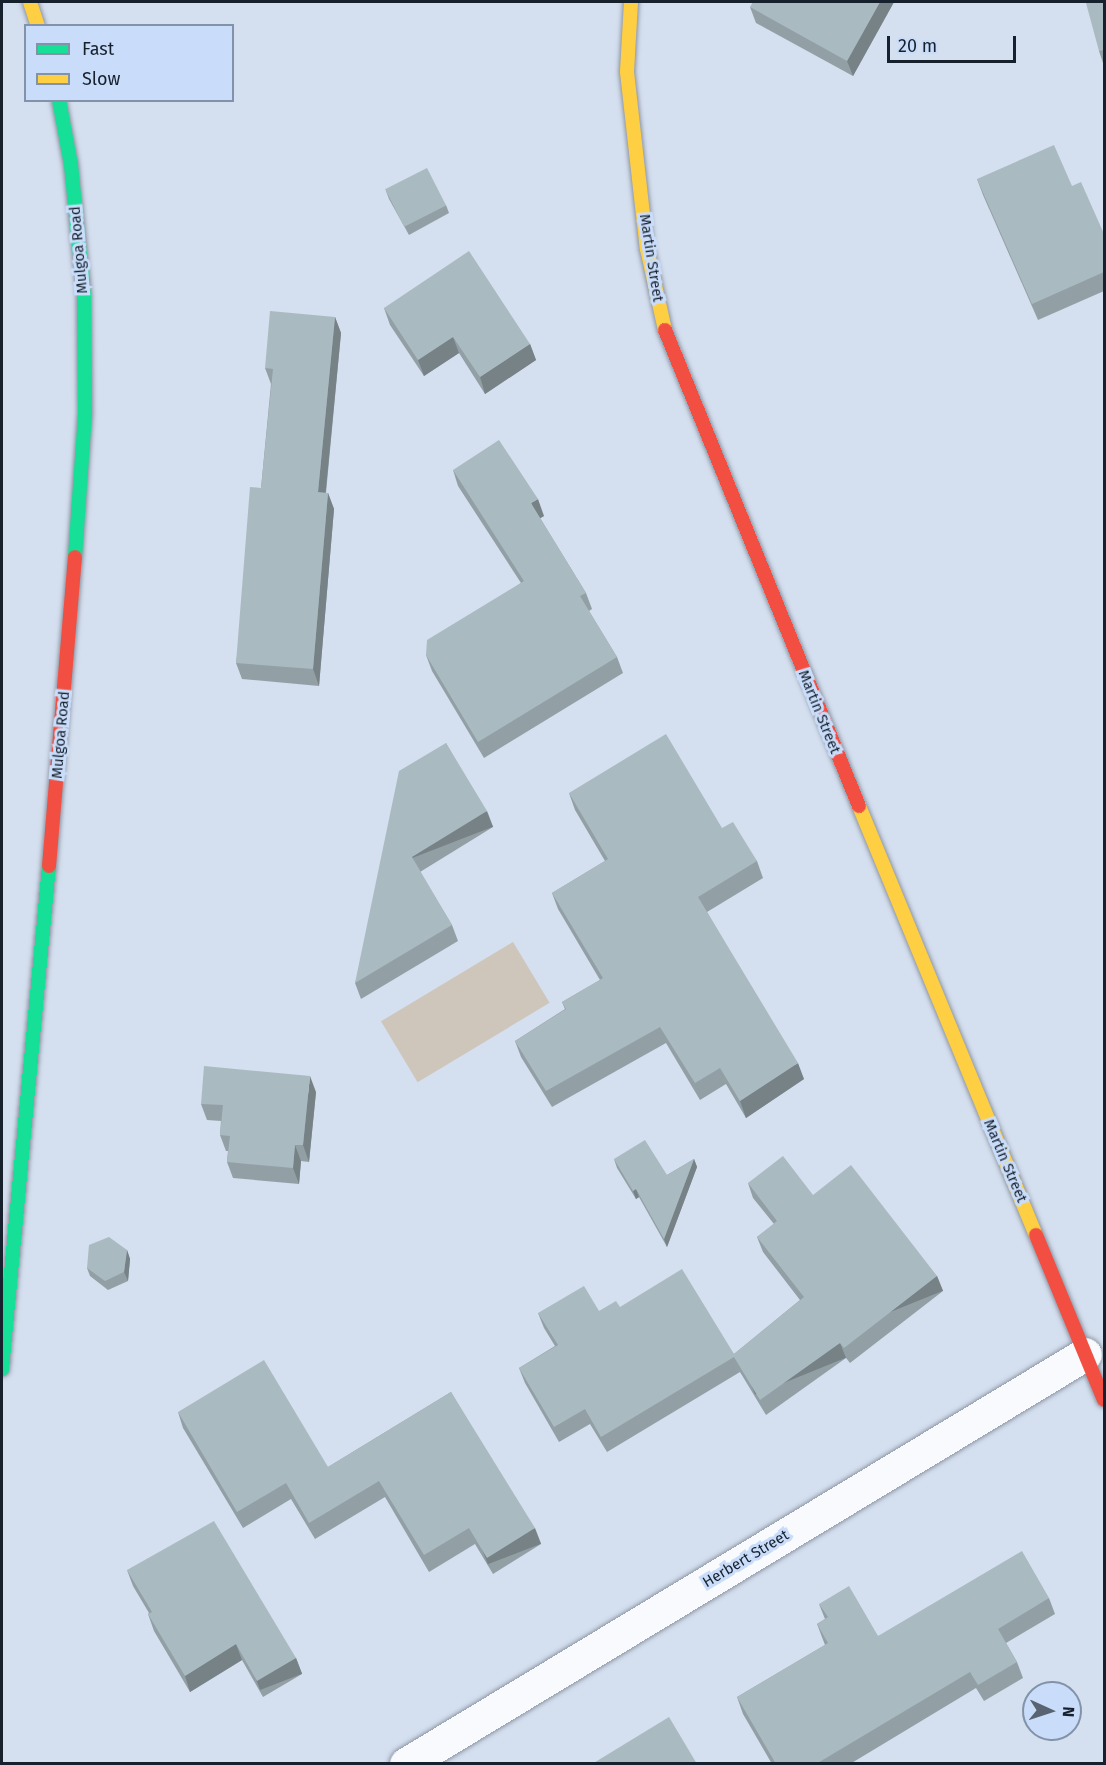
<!DOCTYPE html>
<html>
<head>
<meta charset="utf-8">
<style>
  body { margin:0 }
  #map { position:relative; width:1106px; height:1765px; overflow:hidden; background:#d4dfef; font-family:"Fira Sans",sans-serif }
  div>[style] { position:absolute }
  [style*='--x'] { left:calc(var(--x)*1px); top:calc(var(--y)*1px); width:calc(var(--w)*1px); rotate:calc(var(--a)*1deg) }
  .green>* { inset:0; background:#cec6bb; transform-origin:0 0 }
  .roads { filter:drop-shadow(0 0 2px #8e96a4) drop-shadow(0 0 2px #8e96a4) }
  .street>* { height:33px; margin:-16.5px; padding:0 16.5px; transform-origin:16.5px; border-radius:16.5px; background:#f9fafd }
  .fast>* { height:14px; margin:-7px; padding:0 7px; transform-origin:7px; border-radius:7px; background:#16e098 }
  .slow>* { height:14px; margin:-7px; padding:0 7px; transform-origin:7px; border-radius:7px; background:#ffcf43 }
  .jam>* { height:14px; margin:-7px; padding:0 7px; transform-origin:7px; border-radius:7px; background:#f24e42 }
  .wall>* { inset:0; background:#92a0a6 }
  .shaded-wall>* { inset:0; background:#778287; transform-origin:0 0 }
  .building>* { inset:0; background:#aabac1; transform-origin:0 0 }
  span { translate:-50% -50%; white-space:nowrap; text-align:center; line-height:1.15; -webkit-text-stroke:6px #c9ddfa; paint-order:stroke }
  .street-label { font-size:15px; color:#17212e }
  .frame { position:absolute; inset:0; border:3px solid #17212e; pointer-events:none }
  .legend { position:absolute; left:24px; top:24px; width:210px; height:78px; box-sizing:border-box; background:#c9ddfa; border:2px solid #8292a8; margin:0; padding:8px 10px; list-style:none; font-size:18px; color:#17212e }
  .legend li { display:flex; align-items:center; gap:12px; height:30px }
  .legend b { width:30px; border:2px solid #8292a8 }
  .north { position:absolute; left:1022px; top:1681px; width:60px; height:60px; box-sizing:border-box; background:#c9ddfa; border:2px solid #8292a8; border-radius:50%; rotate:93deg; font-size:16px; font-weight:700; line-height:24px; text-align:center; color:#17212e }
  .north::after { content:''; display:block; margin:auto; width:21px; height:27px; background:#596472; clip-path:polygon(50% 0,100% 100%,50% 72%,0 100%) }
  .scale { position:absolute; left:887px; top:36px; width:129px; height:27px; box-sizing:border-box; border:3px solid #17212e; border-top:0; padding-left:8px; font-size:18px; line-height:21px; white-space:nowrap; color:#17212e; -webkit-text-stroke:4px #c9ddfa; paint-order:stroke }
</style>
</head>
<body>
<div id="map">
  <div class="green">
    <div style="left:513px;top:942px;width:71px;height:154px;rotate:59deg"></div>
  </div>
  <div class="roads">
    <div class="street">
      <div style="--x:406;--y:1764;--w:793;--a:-31.12"></div>
    </div>
    <div class="fast">
      <div style="--x:59;--y:100;--w:66;--a:79.5"></div>
      <div style="--x:71;--y:165;--w:131;--a:84.3"></div>
      <div style="--x:84;--y:295;--w:119;--a:89.5"></div>
      <div style="--x:85;--y:414;--w:143;--a:94"></div>
      <div style="--x:2;--y:1369;--w:505;--a:-84.66"></div>
    </div>
    <div class="slow">
      <div style="--x:30;--y:2;--w:25;--a:72"></div>
      <div style="--x:631;--y:2;--w:70;--a:93.3"></div>
      <div style="--x:627;--y:72;--w:178;--a:83.6"></div>
      <div style="--x:647;--y:249;--w:83;--a:77.5"></div>
      <div style="--x:859;--y:806;--w:464;--a:67.6"></div>
    </div>
    <div class="jam">
      <div style="--x:665;--y:330;--w:514;--a:67.83"></div>
      <div style="--x:49;--y:866;--w:310;--a:-85.2"></div>
      <div style="--x:1036;--y:1235;--w:178;--a:67.6"></div>
    </div>
  </div>
  <div class="wall">
    <div style="clip-path:polygon(894px 2px,853px 76px,756px 23px,750px 7px)"></div>
    <div style="clip-path:polygon(1104px 2px,1104px 66px,1099px 51px)"></div>
    <div style="clip-path:polygon(977px 179px,1072px 186px,1104px 234px,1104px 291px,1038px 320px,983px 195px)"></div>
    <div style="clip-path:polygon(386px 191px,446px 205px,449px 213px,409px 235px,389px 199px)"></div>
    <div style="clip-path:polygon(384px 308px,530px 344px,536px 360px,485px 394px,459px 353px,424px 376px,390px 325px)"></div>
    <div style="clip-path:polygon(335px 317px,341px 333px,326px 493px,328px 493px,334px 509px,319px 686px,242px 679px,236px 663px,261px 488px,271px 384px,265px 368px)"></div>
    <div style="clip-path:polygon(453px 470px,544px 516px,540px 518px,586px 593px,592px 609px,589px 611px,617px 657px,623px 673px,484px 758px,432px 671px,426px 655px,521px 583px,458px 486px)"></div>
    <div style="clip-path:polygon(446px 743px,493px 827px,420px 872px,452px 925px,458px 941px,361px 999px,355px 983px)"></div>
    <div style="clip-path:polygon(569px 793px,722px 828px,757px 861px,763px 878px,707px 912px,804px 1079px,746px 1118px,726px 1084px,700px 1100px,666px 1043px,552px 1107px,521px 1057px,515px 1041px,565px 1009px,562px 1002px,600px 980px,558px 909px,552px 893px,605px 861px,575px 810px)"></div>
    <div style="clip-path:polygon(316px 1092px,309px 1162px,301px 1161px,299px 1184px,233px 1178px,227px 1162px,228px 1151px,226px 1151px,220px 1135px,221px 1121px,207px 1120px,201px 1104px)"></div>
    <div style="clip-path:polygon(614px 1159px,667px 1175px,694px 1159px,697px 1167px,667px 1247px,639px 1197px,636px 1199px,617px 1168px)"></div>
    <div style="clip-path:polygon(748px 1183px,813px 1195px,937px 1276px,943px 1291px,850px 1363px,846px 1358px,766px 1415px,740px 1372px,607px 1452px,590px 1424px,559px 1442px,525px 1383px,519px 1368px,555px 1346px,544px 1328px,538px 1313px,599px 1311px,620px 1307px,734px 1354px,800px 1300px,763px 1252px,757px 1237px,774px 1224px,753px 1198px)"></div>
    <div style="clip-path:polygon(127px 1250px,130px 1259px,128px 1281px,108px 1290px,90px 1276px,87px 1268px)"></div>
    <div style="clip-path:polygon(451px 1392px,541px 1544px,493px 1574px,475px 1544px,429px 1572px,385px 1497px,315px 1539px,291px 1499px,243px 1528px,183px 1428px,178px 1412px,328px 1467px)"></div>
    <div style="clip-path:polygon(127px 1570px,296px 1658px,302px 1674px,263px 1697px,242px 1660px,190px 1692px,154px 1631px,148px 1614px,149px 1613px,133px 1586px)"></div>
    <div style="clip-path:polygon(1049px 1598px,1055px 1614px,1006px 1643px,1017px 1662px,1023px 1678px,984px 1701px,976px 1688px,850px 1764px,772px 1764px,743px 1714px,737px 1697px,825px 1645px,817px 1624px,825px 1619px,819px 1604px,878px 1636px)"></div>
  </div>
  <div class="shaded-wall">
    <div style="clip-path:polygon(880px 2px,894px 2px,853px 76px,847px 61px)"></div>
    <div style="clip-path:polygon(335px 317px,341px 333px,324px 509px,318px 492px)"></div>
    <div style="clip-path:polygon(453px 337px,459px 353px,424px 376px,418px 360px)"></div>
    <div style="clip-path:polygon(530px 344px,536px 360px,485px 394px,480px 377px)"></div>
    <div style="clip-path:polygon(328px 493px,334px 509px,319px 686px,313px 669px)"></div>
    <div style="clip-path:polygon(538px 499px,544px 516px,537px 520px,531px 503px)"></div>
    <div style="left:487px;top:811px;width:17px;height:88px;rotate:69deg"></div>
    <div style="clip-path:polygon(798px 1063px,804px 1079px,746px 1118px,740px 1101px)"></div>
    <div style="clip-path:polygon(310px 1076px,316px 1092px,309px 1162px,303px 1145px)"></div>
    <div style="clip-path:polygon(295px 1145px,301px 1161px,299px 1184px,293px 1168px)"></div>
    <div style="clip-path:polygon(694px 1159px,697px 1167px,667px 1247px,664px 1239px)"></div>
    <div style="clip-path:polygon(636px 1189px,639px 1197px,636px 1199px,633px 1191px)"></div>
    <div style="clip-path:polygon(127px 1250px,130px 1259px,128px 1281px,124px 1272px)"></div>
    <div style="left:937px;top:1276px;width:16px;height:118px;rotate:68deg"></div>
    <div style="left:840px;top:1343px;width:16px;height:98px;rotate:68deg"></div>
    <div style="left:535px;top:1528px;width:17px;height:57px;rotate:69deg"></div>
    <div style="clip-path:polygon(236px 1644px,242px 1660px,190px 1692px,185px 1676px)"></div>
    <div style="left:296px;top:1658px;width:17px;height:45px;rotate:69deg"></div>
  </div>
  <div class="building">
    <div style="clip-path:polygon(753px 2px,880px 2px,847px 61px,750px 7px)"></div>
    <div style="clip-path:polygon(1089px 2px,1104px 2px,1104px 50px,1099px 51px,1086px 3px)"></div>
    <div style="clip-path:polygon(1054px 145px,1072px 186px,1081px 182px,1104px 234px,1104px 272px,1032px 304px,977px 179px)"></div>
    <div style="left:427px;top:168px;width:42px;height:47px;rotate:63deg"></div>
    <div style="clip-path:polygon(469px 251px,530px 344px,480px 377px,453px 337px,418px 360px,384px 308px)"></div>
    <div style="clip-path:polygon(270px 311px,335px 317px,318px 492px,328px 493px,313px 669px,236px 663px,250px 487px,261px 488px,273px 369px,265px 368px)"></div>
    <div style="clip-path:polygon(499px 440px,538px 499px,531px 503px,586px 593px,580px 596px,617px 657px,478px 742px,426px 655px,427px 640px,524px 581px,453px 470px)"></div>
    <div style="clip-path:polygon(666px 734px,722px 828px,733px 822px,757px 861px,698px 897px,798px 1063px,740px 1101px,720px 1068px,695px 1083px,660px 1027px,546px 1091px,515px 1041px,566px 1009px,562px 1002px,603px 978px,552px 893px,608px 859px,569px 793px)"></div>
    <div style="clip-path:polygon(446px 743px,487px 811px,412px 857px,452px 925px,355px 983px,399px 771px)"></div>
    <div style="clip-path:polygon(204px 1066px,310px 1076px,303px 1145px,295px 1145px,293px 1168px,227px 1162px,230px 1136px,220px 1135px,223px 1105px,201px 1104px)"></div>
    <div style="clip-path:polygon(645px 1140px,667px 1175px,694px 1159px,664px 1239px,636px 1189px,633px 1191px,614px 1159px)"></div>
    <div style="clip-path:polygon(783px 1156px,813px 1195px,851px 1165px,937px 1276px,844px 1348px,840px 1343px,760px 1400px,734px 1357px,601px 1437px,585px 1409px,554px 1427px,519px 1368px,558px 1345px,538px 1313px,584px 1286px,599px 1311px,616px 1301px,620px 1307px,682px 1269px,734px 1354px,804px 1297px,757px 1237px,777px 1221px,748px 1183px)"></div>
    <div style="clip-path:polygon(109px 1237px,127px 1250px,124px 1272px,105px 1281px,87px 1268px,89px 1245px)"></div>
    <div style="clip-path:polygon(264px 1360px,328px 1467px,451px 1392px,535px 1528px,487px 1558px,469px 1528px,424px 1555px,379px 1481px,309px 1523px,286px 1483px,237px 1512px,178px 1412px)"></div>
    <div style="clip-path:polygon(214px 1521px,296px 1658px,257px 1681px,236px 1644px,185px 1676px,148px 1614px,152px 1612px,127px 1570px)"></div>
    <div style="clip-path:polygon(1022px 1551px,1049px 1598px,998px 1629px,1017px 1662px,978px 1685px,970px 1672px,816px 1764px,776px 1764px,737px 1697px,828px 1643px,817px 1624px,828px 1617px,819px 1604px,849px 1586px,878px 1636px)"></div>
    <div style="clip-path:polygon(669px 1717px,697px 1764px,592px 1764px)"></div>
  </div>
  <div class="street-label">
    <span style="left:79px;top:250px;rotate:-95deg">Mulgoa Road</span>
    <span style="left:651px;top:258px;rotate:81deg">Martin Street</span>
    <span style="left:819px;top:712px;rotate:68deg">Martin Street</span>
    <span style="left:61px;top:735px;rotate:-85deg">Mulgoa Road</span>
    <span style="left:1005px;top:1161px;rotate:67deg">Martin Street</span>
    <span style="left:746px;top:1559px;rotate:-31deg">Herbert Street</span>
  </div>
  <div class="frame"></div>
  <ul class="legend">
  <li><b style="height:8px;background:#16e098"></b>Fast</li>
  <li><b style="height:8px;background:#ffcf43"></b>Slow</li>
  </ul>
  <div class="north">N</div>
  <div class="scale">20 m</div>
</div>
</body>
</html>
